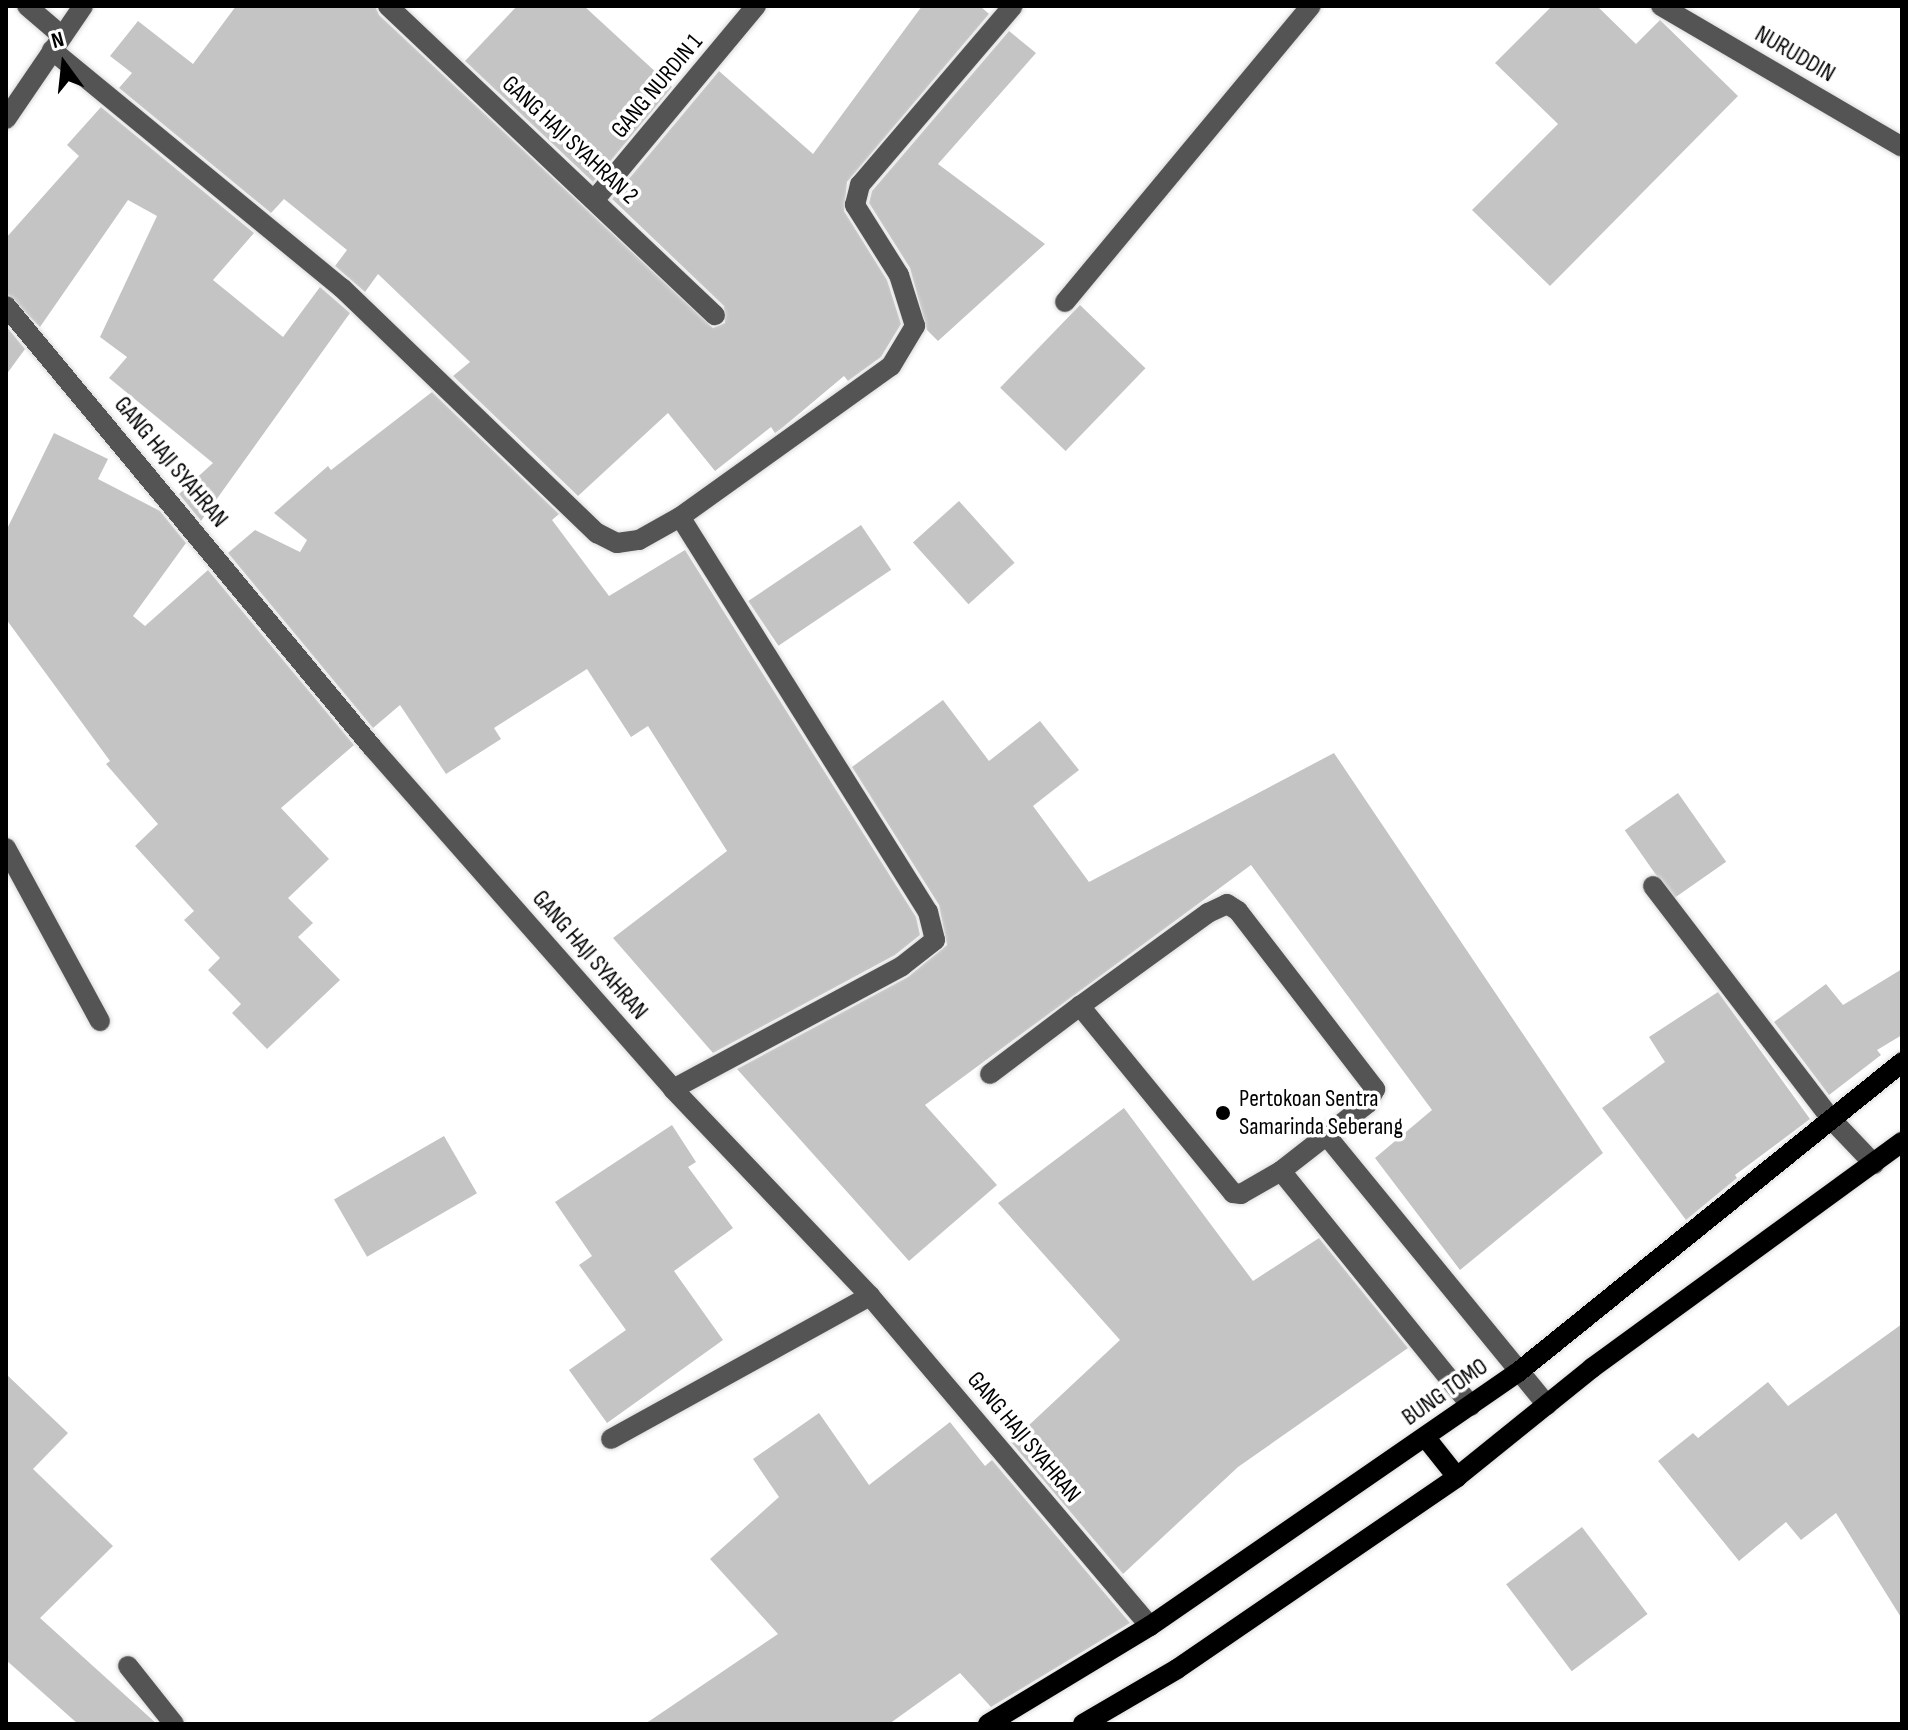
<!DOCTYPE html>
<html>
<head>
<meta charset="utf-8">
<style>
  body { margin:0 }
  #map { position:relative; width:1908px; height:1730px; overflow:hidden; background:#fff; font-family:"Sofia Sans Condensed",sans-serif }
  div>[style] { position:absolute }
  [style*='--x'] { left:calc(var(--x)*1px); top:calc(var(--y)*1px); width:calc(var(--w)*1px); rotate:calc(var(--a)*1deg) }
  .building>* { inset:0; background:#c4c4c4; transform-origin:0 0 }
  .roads { filter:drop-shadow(0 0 2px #dbdbdb) drop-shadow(0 0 2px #dbdbdb) }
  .minor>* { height:20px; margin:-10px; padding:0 10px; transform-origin:10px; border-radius:10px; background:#545454 }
  .major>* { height:20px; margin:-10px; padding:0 10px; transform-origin:10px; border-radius:10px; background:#000 }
  .dots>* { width:22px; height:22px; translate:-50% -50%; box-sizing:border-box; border:4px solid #fff; border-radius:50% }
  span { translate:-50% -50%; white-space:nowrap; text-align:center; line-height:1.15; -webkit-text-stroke:7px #fff; paint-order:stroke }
  .street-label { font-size:24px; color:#000 }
  .poi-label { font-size:24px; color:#000 }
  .left { translate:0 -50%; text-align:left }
  .frame { position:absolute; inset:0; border:8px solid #000; pointer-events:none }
  .north { position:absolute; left:24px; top:24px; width:80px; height:80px; -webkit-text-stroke:6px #fff; paint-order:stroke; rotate:345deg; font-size:22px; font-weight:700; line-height:32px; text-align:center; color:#000 }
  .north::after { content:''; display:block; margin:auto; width:28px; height:36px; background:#000; clip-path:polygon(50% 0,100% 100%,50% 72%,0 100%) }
</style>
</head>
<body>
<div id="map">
  <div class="building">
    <div style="clip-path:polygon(236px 6px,375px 6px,379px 15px,713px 328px,725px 323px,724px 306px,612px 199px,719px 71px,813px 154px,922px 6px,980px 6px,989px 14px,847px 182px,844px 211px,887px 280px,901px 324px,881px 357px,848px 381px,844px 376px,782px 428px,775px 433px,771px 427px,715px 471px,668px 413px,578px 496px,453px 376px,470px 362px,378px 274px,365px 292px,335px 266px,347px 250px,284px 199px,271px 213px,119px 88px,132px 73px,110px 56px,138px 21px,193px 64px)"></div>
    <div style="clip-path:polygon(517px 6px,584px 6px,672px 87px,593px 182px,465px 61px)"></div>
    <div style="clip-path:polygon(1552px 6px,1597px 6px,1636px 44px,1660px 20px,1738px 96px,1550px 286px,1472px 210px,1558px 124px,1495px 63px)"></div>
    <div style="clip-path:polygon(1009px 31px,1036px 53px,938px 164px,1045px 244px,938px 341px,927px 330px,910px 268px,869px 203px,872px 191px)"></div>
    <div style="clip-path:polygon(101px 107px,254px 233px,213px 280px,283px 337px,320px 287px,350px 313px,201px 521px,179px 494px,213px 463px,109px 378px,127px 357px,100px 337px,157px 216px,128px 200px,40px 327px,6px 293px,6px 238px,79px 156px,67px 145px)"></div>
    <div style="left:1080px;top:305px;width:91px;height:115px;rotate:44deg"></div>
    <div style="clip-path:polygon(6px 326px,25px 349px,6px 375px)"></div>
    <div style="clip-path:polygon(432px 392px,559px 514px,552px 520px,609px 596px,685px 550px,916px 917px,920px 935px,895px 955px,713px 1053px,613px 938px,727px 851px,648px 726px,631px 737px,587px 669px,494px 728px,501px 739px,446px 774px,400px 705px,373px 728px,228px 553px,255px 530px,300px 552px,307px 540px,274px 513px,328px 466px,331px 470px)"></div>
    <div style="clip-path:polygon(54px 433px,108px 459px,98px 479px,160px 511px,186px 543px,133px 616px,145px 626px,208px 570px,354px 745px,281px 808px,329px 859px,288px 898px,313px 923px,298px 937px,340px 980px,267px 1049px,232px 1013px,241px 1004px,208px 970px,220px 958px,184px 920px,194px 911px,135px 846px,158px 824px,106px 764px,110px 761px,6px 619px,6px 531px)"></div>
    <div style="left:959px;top:501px;width:83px;height:62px;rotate:48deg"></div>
    <div style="left:861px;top:525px;width:54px;height:136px;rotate:56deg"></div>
    <div style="clip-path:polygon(943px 700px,989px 761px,1040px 721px,1079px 770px,1033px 806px,1089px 882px,1334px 753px,1603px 1153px,1460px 1270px,1375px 1158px,1432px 1110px,1251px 865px,925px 1105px,997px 1185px,909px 1261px,737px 1069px,908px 977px,947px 945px,939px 905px,852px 767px)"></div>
    <div style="left:1678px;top:793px;width:84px;height:65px;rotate:55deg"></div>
    <div style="clip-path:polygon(1902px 969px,1902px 1035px,1877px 1050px,1881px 1055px,1829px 1095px,1774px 1022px,1826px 984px,1843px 1005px)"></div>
    <div style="clip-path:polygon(1718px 992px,1810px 1119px,1735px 1175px,1737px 1178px,1686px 1220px,1602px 1108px,1665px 1062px,1649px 1037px)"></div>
    <div style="clip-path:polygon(1124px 1108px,1253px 1281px,1319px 1238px,1408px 1348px,1238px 1467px,1123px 1574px,1011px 1442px,1120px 1340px,998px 1203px)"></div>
    <div style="clip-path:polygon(672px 1125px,696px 1162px,688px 1167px,733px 1228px,674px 1271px,723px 1340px,607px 1423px,569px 1370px,626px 1330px,579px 1265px,592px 1256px,555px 1202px)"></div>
    <div style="left:444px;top:1136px;width:66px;height:127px;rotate:60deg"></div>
    <div style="clip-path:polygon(1902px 1324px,1902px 1619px,1836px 1513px,1801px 1540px,1786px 1522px,1739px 1561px,1658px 1461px,1693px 1433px,1698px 1438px,1768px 1382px,1788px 1406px)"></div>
    <div style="clip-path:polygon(6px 1374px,68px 1433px,33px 1469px,113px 1546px,40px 1618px,157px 1724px,78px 1724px,6px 1660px)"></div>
    <div style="clip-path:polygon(819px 1413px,869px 1485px,950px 1422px,985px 1466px,992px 1460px,1130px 1623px,991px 1707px,960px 1673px,889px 1724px,645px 1724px,778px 1634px,710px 1559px,779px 1497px,753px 1459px)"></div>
    <div style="left:1582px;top:1527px;width:109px;height:95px;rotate:53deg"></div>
  </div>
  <div class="roads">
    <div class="minor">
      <div style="--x:27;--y:6;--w:46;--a:40.6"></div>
      <div style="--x:388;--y:6;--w:450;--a:43.4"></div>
      <div style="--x:1661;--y:6;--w:279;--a:30.3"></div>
      <div style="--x:52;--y:50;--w:375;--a:39.4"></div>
      <div style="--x:342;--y:288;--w:354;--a:43.9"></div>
      <div style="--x:597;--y:533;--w:22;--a:27"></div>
      <div style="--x:617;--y:543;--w:22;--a:-8"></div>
      <div style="--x:639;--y:540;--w:47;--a:-29.3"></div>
      <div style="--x:680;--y:517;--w:259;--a:-35.6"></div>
      <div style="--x:891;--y:366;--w:47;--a:-59"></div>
      <div style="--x:915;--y:326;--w:53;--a:-107.4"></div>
      <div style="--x:899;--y:275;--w:83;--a:-122.2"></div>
      <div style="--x:855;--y:205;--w:21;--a:-76"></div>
      <div style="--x:860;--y:185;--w:235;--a:-49.5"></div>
      <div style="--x:6;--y:119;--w:137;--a:-55.7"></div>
      <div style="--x:596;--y:198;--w:250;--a:-50.2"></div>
      <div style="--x:1065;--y:302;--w:385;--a:-50.3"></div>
      <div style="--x:6;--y:306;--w:573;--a:50.31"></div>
      <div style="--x:372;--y:747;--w:456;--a:48.6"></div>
      <div style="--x:673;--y:1089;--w:286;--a:46.4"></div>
      <div style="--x:870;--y:1296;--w:433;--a:49.7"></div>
      <div style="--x:6;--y:848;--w:197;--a:61.5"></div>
      <div style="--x:1653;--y:886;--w:295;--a:52.6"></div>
      <div style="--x:1832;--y:1120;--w:61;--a:46.3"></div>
      <div style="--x:990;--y:1074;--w:113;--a:-37.1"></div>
      <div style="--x:1080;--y:1006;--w:158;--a:-36"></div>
      <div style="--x:1208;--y:913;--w:21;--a:-25"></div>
      <div style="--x:1227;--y:904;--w:13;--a:32"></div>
      <div style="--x:1238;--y:911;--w:225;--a:52.4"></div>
      <div style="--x:1375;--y:1089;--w:16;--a:117"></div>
      <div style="--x:1368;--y:1103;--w:110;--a:142"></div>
      <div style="--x:1281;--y:1171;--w:46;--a:150.1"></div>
      <div style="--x:1241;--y:1194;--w:8;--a:-173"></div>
      <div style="--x:1233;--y:1193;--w:242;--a:-129.3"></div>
      <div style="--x:673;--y:1089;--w:260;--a:-28.2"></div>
      <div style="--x:902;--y:966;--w:42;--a:-38.2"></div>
      <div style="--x:935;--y:940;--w:29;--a:-104"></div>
      <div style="--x:928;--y:912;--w:466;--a:-122.1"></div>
      <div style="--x:1326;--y:1135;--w:349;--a:50.7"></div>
      <div style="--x:1281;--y:1171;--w:302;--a:51"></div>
      <div style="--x:611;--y:1439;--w:296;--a:-28.9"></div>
      <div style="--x:128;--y:1666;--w:74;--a:51.6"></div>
    </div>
    <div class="major">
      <div style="--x:1426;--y:1438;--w:50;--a:51.5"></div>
      <div style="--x:988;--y:1724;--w:189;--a:-31.2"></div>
      <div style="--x:1150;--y:1626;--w:446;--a:-34.6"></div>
      <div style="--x:1517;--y:1373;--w:495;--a:-38.9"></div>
      <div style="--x:1083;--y:1724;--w:109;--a:-30.3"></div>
      <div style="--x:1177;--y:1669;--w:340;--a:-34.4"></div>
      <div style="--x:1457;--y:1477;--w:174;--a:-38.9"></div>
      <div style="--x:1592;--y:1368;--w:384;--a:-36.1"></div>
    </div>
  </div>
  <div class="dots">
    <div style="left:1223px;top:1113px;background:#000"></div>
  </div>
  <div class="street-label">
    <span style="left:1795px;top:54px;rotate:30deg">NURUDDIN</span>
    <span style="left:657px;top:86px;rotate:-50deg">GANG NURDIN 1</span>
    <span style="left:570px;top:140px;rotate:43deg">GANG HAJI SYAHRAN 2</span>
    <span style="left:171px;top:462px;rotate:50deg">GANG HAJI SYAHRAN</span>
    <span style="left:590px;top:955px;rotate:49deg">GANG HAJI SYAHRAN</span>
    <span style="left:1445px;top:1392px;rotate:-35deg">BUNG TOMO</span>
    <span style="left:1024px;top:1437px;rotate:50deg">GANG HAJI SYAHRAN</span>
  </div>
  <div class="poi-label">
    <span class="left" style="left:1239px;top:1113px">Pertokoan Sentra<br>Samarinda Seberang</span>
  </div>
  <div class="frame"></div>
  <div class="north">N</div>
</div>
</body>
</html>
